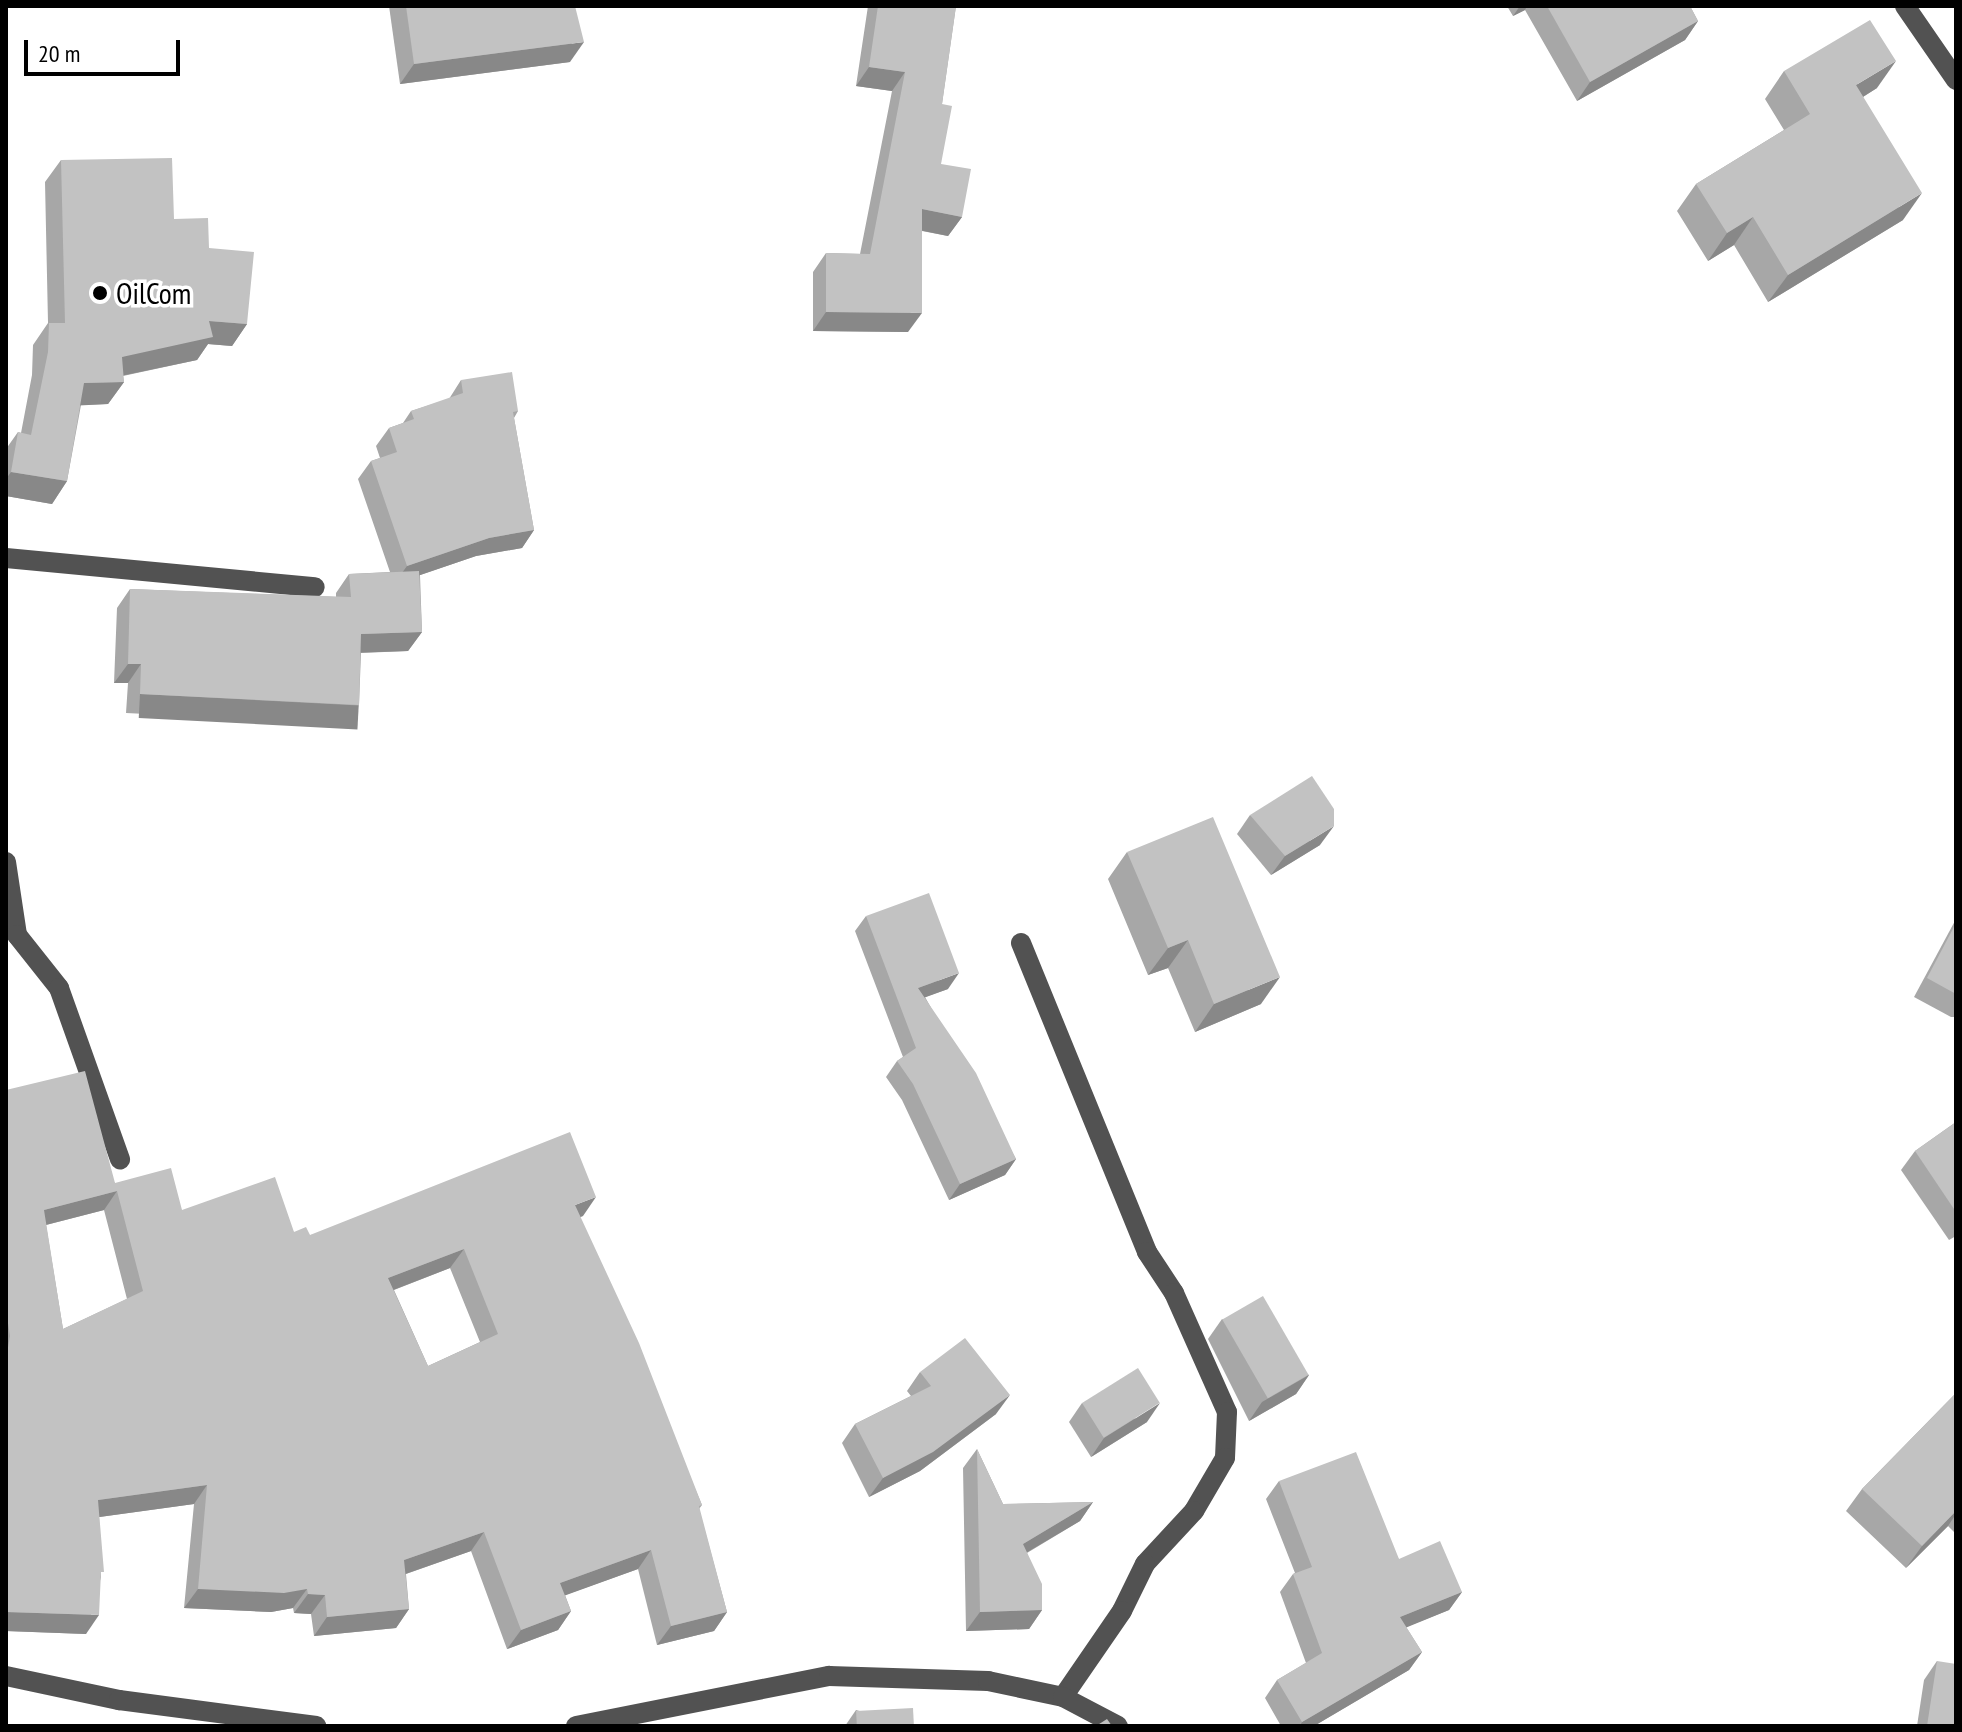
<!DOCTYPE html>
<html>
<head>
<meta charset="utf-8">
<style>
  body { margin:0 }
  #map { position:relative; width:1962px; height:1732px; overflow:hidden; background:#fff; font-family:"PT Sans Narrow",sans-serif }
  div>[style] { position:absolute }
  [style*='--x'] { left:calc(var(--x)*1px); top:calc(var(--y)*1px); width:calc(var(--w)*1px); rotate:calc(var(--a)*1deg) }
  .minor>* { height:20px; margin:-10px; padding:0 10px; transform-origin:10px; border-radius:10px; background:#525252 }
  .wall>* { inset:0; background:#a7a7a7 }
  .shaded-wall>* { inset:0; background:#888; transform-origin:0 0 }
  .building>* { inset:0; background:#c2c2c2; transform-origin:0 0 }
  .dots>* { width:22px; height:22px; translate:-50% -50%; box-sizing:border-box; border:4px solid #fff; border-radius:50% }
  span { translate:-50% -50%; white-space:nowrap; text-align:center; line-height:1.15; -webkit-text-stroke:7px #fff; paint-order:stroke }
  .poi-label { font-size:30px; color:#000 }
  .left { translate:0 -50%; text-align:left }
  .frame { position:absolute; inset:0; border:8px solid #000; pointer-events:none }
  .scale { position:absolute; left:24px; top:40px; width:156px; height:36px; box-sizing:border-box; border:4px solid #000; border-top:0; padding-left:10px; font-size:24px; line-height:28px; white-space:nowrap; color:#000; -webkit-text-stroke:6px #fff; paint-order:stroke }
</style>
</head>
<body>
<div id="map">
  <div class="minor">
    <div style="--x:1905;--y:6;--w:90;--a:55.4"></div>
    <div style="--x:6;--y:558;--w:310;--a:5.4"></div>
    <div style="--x:6;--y:862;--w:74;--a:81.4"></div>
    <div style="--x:17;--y:935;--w:68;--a:51.6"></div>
    <div style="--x:59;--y:988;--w:182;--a:70.4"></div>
    <div style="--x:1021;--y:943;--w:334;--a:67.8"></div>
    <div style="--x:1147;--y:1252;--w:49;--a:56.6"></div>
    <div style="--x:1174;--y:1293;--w:130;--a:66"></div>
    <div style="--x:1227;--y:1412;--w:46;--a:92.5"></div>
    <div style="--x:1225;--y:1458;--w:61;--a:120.3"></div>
    <div style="--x:1194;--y:1511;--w:72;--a:132.8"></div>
    <div style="--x:1145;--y:1564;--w:52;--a:116.1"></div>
    <div style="--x:1122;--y:1611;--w:104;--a:124.5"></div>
    <div style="--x:6;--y:1676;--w:116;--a:12"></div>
    <div style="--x:119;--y:1700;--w:199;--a:7.5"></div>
    <div style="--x:576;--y:1726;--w:258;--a:-11.2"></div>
    <div style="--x:829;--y:1676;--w:159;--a:1.8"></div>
    <div style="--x:988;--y:1681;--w:77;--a:12"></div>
    <div style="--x:1063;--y:1697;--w:62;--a:27.8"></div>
  </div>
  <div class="wall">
    <div style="clip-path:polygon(389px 6px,575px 6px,570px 62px,400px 84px)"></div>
    <div style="clip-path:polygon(868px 6px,956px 6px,942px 104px,941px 164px,962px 217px,948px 236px,922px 231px,908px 332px,813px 331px,813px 272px,826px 253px,860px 254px,892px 91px,856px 86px)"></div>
    <div style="clip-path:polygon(1507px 6px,1690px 6px,1698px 21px,1685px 40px,1577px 101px,1525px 10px,1513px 16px)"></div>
    <div style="clip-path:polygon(1784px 71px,1877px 88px,1863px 97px,1903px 220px,1768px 302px,1734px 245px,1708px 261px,1677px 211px,1696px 184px,1784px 130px,1765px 99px)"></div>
    <div style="clip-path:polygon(61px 160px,174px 219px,209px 248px,247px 324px,232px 346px,208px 344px,197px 360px,123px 376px,124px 382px,108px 404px,81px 405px,67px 481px,52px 504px,6px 496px,6px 449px,18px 432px,21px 433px,32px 375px,33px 345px,48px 323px,45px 182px)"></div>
    <div style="clip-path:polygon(461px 380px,518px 411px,514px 418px,534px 530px,522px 548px,476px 556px,420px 575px,422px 632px,408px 651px,361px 653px,359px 705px,346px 724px,126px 713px,128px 683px,114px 683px,117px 608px,130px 589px,336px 597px,336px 593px,349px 574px,390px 572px,358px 479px,371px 461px,380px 458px,376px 446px,389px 428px,403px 423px,411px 411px,449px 399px)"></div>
    <div style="clip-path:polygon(1250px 815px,1320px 845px,1271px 875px,1237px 834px)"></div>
    <div style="clip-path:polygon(1127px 852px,1261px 1004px,1195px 1032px,1168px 968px,1148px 975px,1108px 879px)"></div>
    <div style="clip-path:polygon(866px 916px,948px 989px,925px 997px,1016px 1159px,1005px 1175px,949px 1200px,902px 1100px,886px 1077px,897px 1061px,903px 1057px,855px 931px)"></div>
    <div style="clip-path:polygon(1956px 919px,1956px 1017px,1951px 1017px,1914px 997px)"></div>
    <div style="clip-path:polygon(evenodd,6px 1090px,115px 1183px,182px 1210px,310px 1235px,583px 1216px,580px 1217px,702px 1505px,699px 1509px,727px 1612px,714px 1631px,657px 1645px,638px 1569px,565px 1595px,571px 1611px,558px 1630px,507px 1649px,471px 1551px,406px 1574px,409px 1609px,396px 1628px,314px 1636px,311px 1614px,294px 1613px,293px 1608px,271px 1612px,184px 1608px,194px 1504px,99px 1517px,101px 1577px,86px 1634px,6px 1631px,6px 1090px,104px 1210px,127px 1299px,63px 1329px,46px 1225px,104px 1210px,6px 1090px,450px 1268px,480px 1342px,428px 1366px,394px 1290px,450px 1268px)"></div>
    <div style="clip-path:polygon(1956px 1122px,1956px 1236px,1949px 1240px,1901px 1170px,1915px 1151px)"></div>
    <div style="clip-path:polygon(1222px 1319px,1309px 1375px,1296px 1394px,1249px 1421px,1208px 1339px)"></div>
    <div style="clip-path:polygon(920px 1372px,996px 1414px,920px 1471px,869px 1497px,842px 1443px,855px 1424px,911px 1396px,907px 1391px)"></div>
    <div style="clip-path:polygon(1956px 1393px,1956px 1534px,1948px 1526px,1906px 1568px,1846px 1511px,1862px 1489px)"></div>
    <div style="clip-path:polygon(1082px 1403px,1147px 1422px,1091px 1457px,1069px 1422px)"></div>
    <div style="clip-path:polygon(977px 1449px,1003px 1504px,1093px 1502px,1080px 1521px,1027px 1553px,1042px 1610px,1029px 1629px,966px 1631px,963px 1468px)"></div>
    <div style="clip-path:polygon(1279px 1481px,1399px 1559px,1462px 1592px,1449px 1610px,1406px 1627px,1422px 1652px,1409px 1670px,1314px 1726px,1281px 1726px,1265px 1698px,1277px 1680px,1306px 1663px,1280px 1592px,1293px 1574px,1295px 1573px,1266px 1499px)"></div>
    <div style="clip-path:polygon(1937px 1661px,1956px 1726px,1917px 1726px,1924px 1680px)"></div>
    <div style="clip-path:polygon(856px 1710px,914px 1726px,845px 1726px)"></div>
  </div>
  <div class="shaded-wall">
    <div style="clip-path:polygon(1520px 6px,1527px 6px,1525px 10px,1513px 16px)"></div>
    <div style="clip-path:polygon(1698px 21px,1685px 40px,1577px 101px,1590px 82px)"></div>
    <div style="clip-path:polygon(584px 42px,570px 62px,400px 84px,414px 64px)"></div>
    <div style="clip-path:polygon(1896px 61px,1877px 88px,1837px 113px,1856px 85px)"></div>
    <div style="clip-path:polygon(869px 67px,905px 72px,892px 91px,856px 86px)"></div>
    <div style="clip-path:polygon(1922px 193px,1903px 220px,1768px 302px,1788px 275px)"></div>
    <div style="clip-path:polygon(922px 209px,962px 217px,948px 236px,909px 228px)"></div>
    <div style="clip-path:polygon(1753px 217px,1734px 245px,1708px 261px,1727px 233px)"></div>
    <div style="clip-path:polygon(826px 312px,922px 313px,908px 332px,813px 331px)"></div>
    <div style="clip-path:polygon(209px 321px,247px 324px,232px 346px,208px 344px,197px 360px,106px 379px,122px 357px)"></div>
    <div style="clip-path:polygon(124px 382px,108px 404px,69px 406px,84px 383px)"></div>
    <div style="clip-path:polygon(11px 472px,67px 481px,52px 504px,6px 496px,6px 479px)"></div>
    <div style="clip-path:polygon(534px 530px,522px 548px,476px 556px,394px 584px,407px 566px,489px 538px)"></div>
    <div style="clip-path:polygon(422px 632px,408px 651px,348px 653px,361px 634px)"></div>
    <div style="clip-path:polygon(128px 664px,141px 664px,128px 683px,114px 683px)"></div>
    <div style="left:140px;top:694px;width:219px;height:24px;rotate:3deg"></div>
    <div style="clip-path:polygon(1334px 826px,1320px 845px,1271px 875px,1285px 856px)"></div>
    <div style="clip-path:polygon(1188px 940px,1168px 968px,1148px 975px,1168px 948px)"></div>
    <div style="clip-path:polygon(959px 973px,948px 989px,907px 1004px,918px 988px)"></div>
    <div style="clip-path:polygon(1280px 977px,1261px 1004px,1195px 1032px,1214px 1004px)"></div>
    <div style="clip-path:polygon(1016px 1159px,1005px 1175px,949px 1200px,960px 1184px)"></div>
    <div style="clip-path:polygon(117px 1191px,104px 1210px,30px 1229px,44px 1210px)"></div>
    <div style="clip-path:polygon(596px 1197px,583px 1216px,562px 1224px,575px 1205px)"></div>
    <div style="clip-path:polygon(464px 1249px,450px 1268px,375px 1297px,388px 1278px)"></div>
    <div style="clip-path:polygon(1309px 1375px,1296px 1394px,1249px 1421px,1262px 1402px)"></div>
    <div style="clip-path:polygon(1010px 1395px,996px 1414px,920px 1471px,869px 1497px,883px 1478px)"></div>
    <div style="clip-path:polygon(1160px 1403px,1147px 1422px,1091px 1457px,1104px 1438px)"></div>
    <div style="clip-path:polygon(207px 1485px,194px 1504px,85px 1519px,98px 1500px)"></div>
    <div style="clip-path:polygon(1093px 1502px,1080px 1521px,1009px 1563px,1023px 1544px)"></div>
    <div style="clip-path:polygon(1956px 1511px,1956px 1514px,1948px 1526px,1906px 1568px,1922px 1546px)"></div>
    <div style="clip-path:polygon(484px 1532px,471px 1551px,391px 1579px,404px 1560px)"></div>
    <div style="clip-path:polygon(651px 1550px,638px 1569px,547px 1602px,560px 1583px)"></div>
    <div style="clip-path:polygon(198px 1589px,307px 1589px,293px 1608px,271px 1612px,184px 1608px)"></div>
    <div style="clip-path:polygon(1462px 1592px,1449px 1610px,1388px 1635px,1400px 1617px)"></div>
    <div style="clip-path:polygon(308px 1594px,325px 1595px,311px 1614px,294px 1613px)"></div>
    <div style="clip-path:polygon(409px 1609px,396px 1628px,314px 1636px,327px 1617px)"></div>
    <div style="clip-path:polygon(1042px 1610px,1029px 1629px,966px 1631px,980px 1612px)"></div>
    <div style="clip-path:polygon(571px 1611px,558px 1630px,507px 1649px,521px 1630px)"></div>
    <div style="clip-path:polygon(6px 1612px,99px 1615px,86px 1634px,6px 1631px)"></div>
    <div style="clip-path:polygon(727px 1612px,714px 1631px,657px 1645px,671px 1626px)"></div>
    <div style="clip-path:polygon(1422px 1652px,1409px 1670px,1314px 1726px,1300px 1726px,1302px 1722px)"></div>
  </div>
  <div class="building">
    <div style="clip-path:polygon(406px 6px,575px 6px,584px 42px,414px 64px)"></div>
    <div style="clip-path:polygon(878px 6px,956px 6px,942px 104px,952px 106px,941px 164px,971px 169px,962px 217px,922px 209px,922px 313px,826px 312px,826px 253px,870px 254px,905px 72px,869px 67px)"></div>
    <div style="clip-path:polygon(1547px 6px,1690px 6px,1698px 21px,1590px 82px)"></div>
    <div style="clip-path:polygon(1870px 20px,1896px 61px,1856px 85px,1922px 193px,1788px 275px,1753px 217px,1727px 233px,1696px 184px,1810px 114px,1784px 71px)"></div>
    <div style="clip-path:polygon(172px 158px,174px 219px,208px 218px,209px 248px,254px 252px,247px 324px,209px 321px,213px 337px,122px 357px,124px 382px,84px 383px,67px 481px,11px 472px,18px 432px,31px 435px,48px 352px,49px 323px,65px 323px,61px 160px)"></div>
    <div style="clip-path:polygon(512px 372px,518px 411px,513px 412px,534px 530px,489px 538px,407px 566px,371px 461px,397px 452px,389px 428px,414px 419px,411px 411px,463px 393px,461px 380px)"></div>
    <div style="clip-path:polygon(419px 571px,422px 632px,361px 634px,359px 705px,140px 694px,141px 664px,128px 664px,130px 589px,351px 597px,349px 574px)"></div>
    <div style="clip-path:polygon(1312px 776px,1334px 809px,1334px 826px,1285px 856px,1250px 815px)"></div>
    <div style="clip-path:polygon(1213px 817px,1280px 977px,1214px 1004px,1188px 940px,1168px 948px,1127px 852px)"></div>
    <div style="clip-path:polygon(929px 893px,959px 973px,918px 988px,976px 1073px,1016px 1159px,960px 1184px,913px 1084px,897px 1061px,916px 1048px,866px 916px)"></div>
    <div style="clip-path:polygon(1956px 923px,1956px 994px,1927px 978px)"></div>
    <div style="clip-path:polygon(evenodd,85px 1071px,115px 1183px,171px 1168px,182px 1210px,275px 1177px,294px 1232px,306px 1227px,310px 1235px,570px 1132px,596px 1197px,575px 1205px,639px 1343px,702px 1505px,699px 1506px,727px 1612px,671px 1626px,651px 1550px,560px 1583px,571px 1611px,521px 1630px,484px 1532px,404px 1560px,409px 1609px,327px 1617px,325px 1595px,308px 1594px,307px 1589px,284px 1593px,198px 1589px,207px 1485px,98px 1500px,104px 1572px,101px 1572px,99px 1615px,6px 1612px,6px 1359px,10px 1336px,6px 1310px,6px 1090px,85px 1071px,117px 1191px,143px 1291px,63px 1329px,44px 1210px,117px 1191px,85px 1071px,464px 1249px,498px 1334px,428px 1366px,388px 1278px,464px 1249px)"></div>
    <div style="clip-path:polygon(1956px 1122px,1956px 1212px,1915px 1151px)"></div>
    <div style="left:1263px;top:1296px;width:91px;height:47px;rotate:60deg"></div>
    <div style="clip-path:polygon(965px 1338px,1010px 1395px,933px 1452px,883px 1478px,855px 1424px,931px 1386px,920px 1372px)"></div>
    <div style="left:1138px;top:1368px;width:41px;height:66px;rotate:58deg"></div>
    <div style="clip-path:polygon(1956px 1393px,1956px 1511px,1922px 1546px,1862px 1489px)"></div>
    <div style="clip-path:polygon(977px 1449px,1003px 1504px,1093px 1502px,1023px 1544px,1042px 1584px,1042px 1610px,980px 1612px)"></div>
    <div style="clip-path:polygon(1356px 1452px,1399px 1559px,1440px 1541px,1462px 1592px,1400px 1617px,1422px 1652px,1302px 1722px,1277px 1680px,1322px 1653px,1293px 1574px,1312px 1567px,1279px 1481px)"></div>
    <div style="clip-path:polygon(1937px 1661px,1956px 1664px,1956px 1726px,1927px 1726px)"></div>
    <div style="left:913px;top:1708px;width:18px;height:57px;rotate:87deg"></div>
    <div style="clip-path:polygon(1107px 1719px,1112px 1726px,1096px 1726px)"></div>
  </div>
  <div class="dots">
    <div style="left:100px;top:293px;background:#000"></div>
  </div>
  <div class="poi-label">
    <span class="left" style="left:116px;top:293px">OilCom</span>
  </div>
  <div class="frame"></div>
  <div class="scale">20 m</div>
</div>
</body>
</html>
